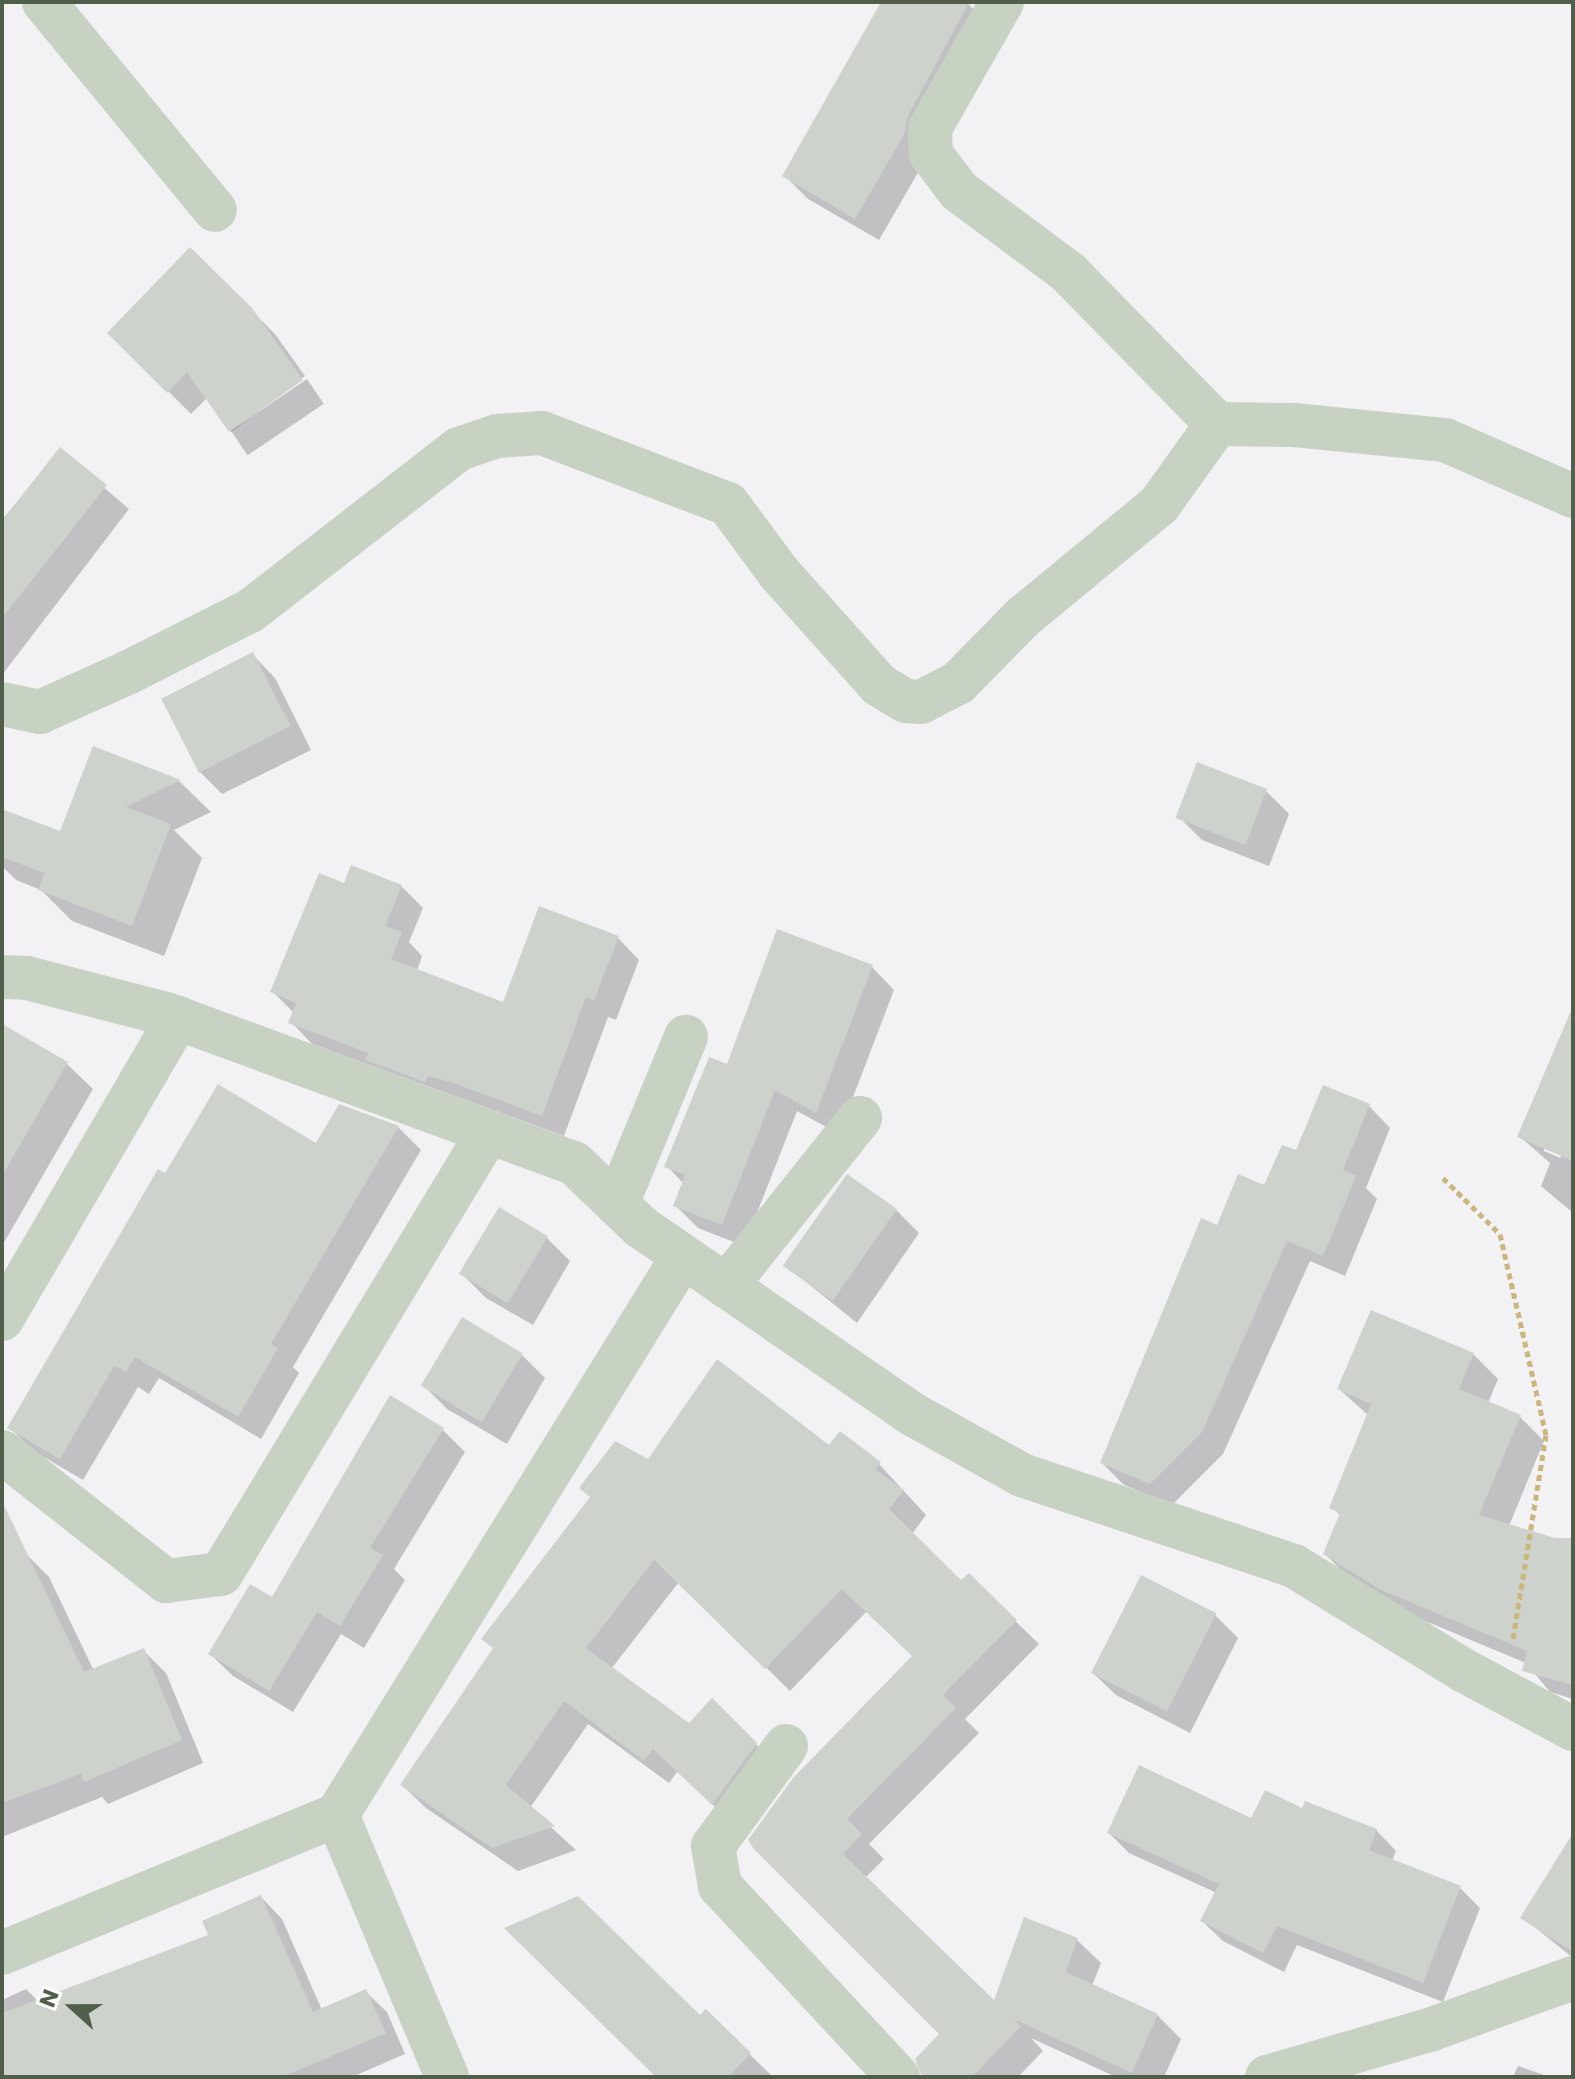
<!DOCTYPE html>
<html>
<head>
<meta charset="utf-8">
<style>
  body { margin:0 }
  #map { position:relative; width:1575px; height:2079px; overflow:hidden; background:#f2f1f4; font-family:Poppins,sans-serif }
  div>[style] { position:absolute }
  [style*='--x'] { left:calc(var(--x)*1px); top:calc(var(--y)*1px); width:calc(var(--w)*1px); rotate:calc(var(--a)*1deg) }
  .shadow>* { inset:0; background:#0003; transform-origin:0 0 }
  .building>* { inset:0; background:#cdd3cc; transform-origin:0 0 }
  .path>* { height:5px; margin-top:-2.5px; transform-origin:0; background:repeating-linear-gradient(90deg,#cbb67c 0 6px,transparent 0 10px) }
  .minor>* { height:44px; margin:-22px; padding:0 22px; transform-origin:22px; border-radius:22px; background:#c8d2c3 }
  span { translate:-50% -50%; white-space:nowrap; text-align:center; line-height:1.15; -webkit-text-stroke:7px #fff; paint-order:stroke }
  .frame { position:absolute; inset:0; border:4px solid #505e4a; pointer-events:none }
  .north { position:absolute; left:32px; top:1967px; width:80px; height:80px; -webkit-text-stroke:6px #fff; paint-order:stroke; rotate:291deg; font-size:22px; font-weight:700; line-height:32px; text-align:center; color:#505e4a }
  .north::after { content:''; display:block; margin:auto; width:28px; height:36px; background:#505e4a; clip-path:polygon(50% 0,100% 100%,50% 72%,0 100%) }
</style>
</head>
<body>
<div id="map">
  <div class="shadow">
    <div style="clip-path:polygon(882px 2px,966px 2px,991px 26px,927px 157px,879px 240px,808px 199px,785px 176px)"></div>
    <div style="clip-path:polygon(190px 250px,275px 334px,305px 376px,231px 432px,207px 398px,191px 414px,110px 333px)"></div>
    <div style="left:307px;top:379px;width:30px;height:92px;rotate:56deg"></div>
    <div style="clip-path:polygon(60px 450px,129px 509px,2px 675px,2px 520px)"></div>
    <div style="clip-path:polygon(253px 655px,275px 678px,311px 750px,222px 794px,199px 771px)"></div>
    <div style="clip-path:polygon(94px 749px,180px 782px,211px 812px,174px 830px,202px 858px,164px 956px,72px 921px,41px 890px,16px 880px,2px 866px,2px 811px,62px 834px)"></div>
    <div style="clip-path:polygon(1266px 791px,1289px 814px,1269px 866px,1202px 840px,1179px 817px)"></div>
    <div style="clip-path:polygon(345px 886px,401px 886px,423px 908px,409px 942px,422px 956px,417px 971px,504px 1004px,618px 938px,639px 960px,616px 1020px,608px 1017px,564px 1136px,312px 1044px,291px 1022px,294px 1013px,273px 992px)"></div>
    <div style="clip-path:polygon(872px 967px,894px 990px,839px 1134px,797px 1111px,744px 1246px,698px 1228px,675px 1205px,683px 1183px,667px 1166px,728px 1066px)"></div>
    <div style="clip-path:polygon(evenodd,1573px 1021px,1573px 1213px,1541px 1186px,1550px 1163px,1519px 1136px,1573px 1021px,1544px 1146px,1562px 1154px,1560px 1158px,1544px 1151px,1544px 1146px)"></div>
    <div style="clip-path:polygon(2px 1026px,67px 1064px,93px 1089px,2px 1246px)"></div>
    <div style="clip-path:polygon(1369px 1106px,1390px 1128px,1366px 1188px,1377px 1199px,1345px 1276px,1310px 1261px,1223px 1454px,1172px 1505px,1124px 1485px,1102px 1463px,1218px 1227px,1297px 1153px)"></div>
    <div style="clip-path:polygon(398px 1127px,421px 1150px,293px 1367px,299px 1373px,261px 1439px,159px 1378px,149px 1394px,138px 1387px,83px 1480px,32px 1450px,9px 1427px,317px 1146px)"></div>
    <div style="clip-path:polygon(896px 1210px,919px 1233px,857px 1323px,785px 1265px)"></div>
    <div style="clip-path:polygon(547px 1238px,570px 1261px,533px 1325px,486px 1298px,463px 1275px)"></div>
    <div style="clip-path:polygon(1473px 1354px,1498px 1379px,1488px 1403px,1519px 1416px,1544px 1441px,1509px 1526px,1573px 1546px,1573px 1699px,1550px 1692px,1526px 1663px,1406px 1613px,1350px 1579px,1325px 1554px,1341px 1516px,1332px 1507px,1368px 1415px,1339px 1389px)"></div>
    <div style="clip-path:polygon(522px 1355px,545px 1378px,507px 1444px,447px 1409px,424px 1386px)"></div>
    <div style="clip-path:polygon(442px 1429px,465px 1452px,394px 1569px,405px 1580px,364px 1648px,341px 1634px,293px 1712px,233px 1676px,210px 1654px,272px 1600px)"></div>
    <div style="clip-path:polygon(830px 1448px,879px 1464px,926px 1515px,912px 1534px,961px 1583px,969px 1576px,1039px 1644px,965px 1719px,979px 1733px,869px 1844px,884px 1859px,865px 1878px,994px 2004px,1077px 1940px,1101px 1963px,1092px 1986px,1157px 2015px,1181px 2039px,1164px 2077px,1116px 2077px,1031px 2038px,1043px 2051px,1018px 2077px,940px 2077px,942px 2034px,751px 1840px,915px 1656px,867px 1611px,790px 1691px,679px 1582px,611px 1669px,689px 1726px,712px 1701px,780px 1768px,736px 1827px,678px 1771px,669px 1783px,588px 1724px,530px 1808px,576px 1850px,518px 1871px,426px 1808px,402px 1785px,649px 1461px)"></div>
    <div style="clip-path:polygon(26px 1554px,49px 1577px,94px 1671px,143px 1650px,166px 1673px,203px 1763px,108px 1804px,102px 1797px,2px 1837px,2px 1565px)"></div>
    <div style="clip-path:polygon(1215px 1615px,1238px 1638px,1190px 1733px,1116px 1695px,1093px 1673px)"></div>
    <div style="clip-path:polygon(1304px 1810px,1376px 1830px,1396px 1851px,1392px 1861px,1460px 1888px,1480px 1908px,1443px 2002px,1297px 1945px,1284px 1972px,1223px 1941px,1202px 1921px,1217px 1893px,1129px 1853px,1109px 1833px,1252px 1821px)"></div>
    <div style="clip-path:polygon(1573px 1841px,1573px 1958px,1522px 1917px)"></div>
    <div style="clip-path:polygon(261px 1897px,282px 1919px,322px 2010px,365px 1991px,387px 2012px,405px 2054px,352px 2077px,2px 2077px,2px 2000px,26px 1989px,38px 2001px,211px 1936px)"></div>
    <div style="clip-path:polygon(706px 2012px,773px 2077px,657px 2077px)"></div>
    <div style="clip-path:polygon(1518px 2066px,1550px 2077px,1513px 2077px)"></div>
  </div>
  <div class="building">
    <div style="clip-path:polygon(881px 2px,969px 2px,908px 116px,905px 133px,855px 219px,782px 176px)"></div>
    <div style="clip-path:polygon(190px 247px,252px 308px,303px 380px,229px 432px,187px 372px,167px 393px,107px 333px)"></div>
    <div style="clip-path:polygon(60px 447px,107px 485px,2px 618px,2px 521px)"></div>
    <div style="left:253px;top:652px;width:83px;height:103px;rotate:63deg"></div>
    <div style="clip-path:polygon(93px 746px,181px 780px,126px 807px,171px 824px,132px 926px,38px 890px,44px 873px,2px 857px,2px 809px,60px 831px)"></div>
    <div style="left:1197px;top:762px;width:75px;height:60px;rotate:21deg"></div>
    <div style="clip-path:polygon(351px 865px,402px 885px,385px 926px,402px 932px,391px 959px,503px 1002px,539px 906px,619px 936px,594px 1000px,586px 997px,542px 1116px,451px 1082px,428px 1076px,425px 1082px,365px 1060px,369px 1053px,288px 1023px,296px 1003px,270px 992px,319px 873px,344px 883px)"></div>
    <div style="clip-path:polygon(777px 929px,873px 965px,816px 1113px,775px 1090px,722px 1225px,673px 1206px,685px 1175px,664px 1167px,709px 1057px,727px 1064px)"></div>
    <div style="clip-path:polygon(1573px 1006px,1573px 1161px,1517px 1137px)"></div>
    <div style="clip-path:polygon(2px 1024px,68px 1062px,2px 1176px)"></div>
    <div style="clip-path:polygon(218px 1084px,316px 1143px,339px 1104px,399px 1126px,271px 1344px,278px 1348px,238px 1417px,135px 1357px,126px 1372px,114px 1366px,60px 1459px,7px 1428px,158px 1169px,165px 1173px)"></div>
    <div style="clip-path:polygon(1323px 1085px,1370px 1104px,1343px 1170px,1356px 1176px,1323px 1256px,1287px 1241px,1202px 1432px,1150px 1484px,1100px 1463px,1201px 1218px,1217px 1225px,1238px 1174px,1264px 1185px,1282px 1145px,1296px 1150px)"></div>
    <div style="left:847px;top:1174px;width:61px;height:112px;rotate:35deg"></div>
    <div style="left:499px;top:1207px;width:57px;height:78px;rotate:31deg"></div>
    <div style="clip-path:polygon(1371px 1310px,1474px 1353px,1459px 1389px,1521px 1415px,1479px 1515px,1555px 1538px,1573px 1538px,1573px 1685px,1522px 1671px,1527px 1651px,1379px 1589px,1323px 1554px,1340px 1513px,1329px 1508px,1371px 1404px,1337px 1389px)"></div>
    <div style="left:462px;top:1317px;width:71px;height:80px;rotate:31deg"></div>
    <div style="clip-path:polygon(717px 1359px,829px 1445px,840px 1431px,881px 1462px,875px 1469px,904px 1490px,889px 1509px,961px 1580px,969px 1573px,1017px 1620px,943px 1695px,956px 1708px,847px 1819px,862px 1834px,843px 1854px,994px 2000px,1024px 1917px,1078px 1938px,1066px 1972px,1158px 2014px,1132px 2073px,1013px 2019px,1021px 2026px,972px 2077px,922px 2077px,915px 2059px,939px 2034px,753px 1848px,748px 1840px,793px 1778px,912px 1656px,842px 1589px,765px 1669px,654px 1560px,586px 1648px,689px 1723px,712px 1698px,757px 1743px,712px 1805px,653px 1749px,644px 1761px,564px 1701px,506px 1785px,555px 1826px,492px 1848px,400px 1785px,493px 1648px,481px 1639px,590px 1497px,579px 1488px,615px 1441px,648px 1459px)"></div>
    <div style="clip-path:polygon(390px 1395px,444px 1428px,370px 1548px,383px 1555px,340px 1626px,317px 1612px,269px 1691px,208px 1654px,250px 1584px,272px 1597px)"></div>
    <div style="clip-path:polygon(2px 1501px,84px 1672px,144px 1648px,182px 1740px,84px 1782px,81px 1774px,2px 1803px)"></div>
    <div style="left:1141px;top:1575px;width:85px;height:110px;rotate:27deg"></div>
    <div style="clip-path:polygon(1139px 1765px,1251px 1818px,1265px 1790px,1302px 1808px,1305px 1801px,1377px 1829px,1369px 1850px,1461px 1886px,1423px 1983px,1277px 1926px,1263px 1953px,1200px 1921px,1219px 1884px,1107px 1833px)"></div>
    <div style="clip-path:polygon(1573px 1833px,1573px 1952px,1520px 1918px)"></div>
    <div style="clip-path:polygon(261px 1895px,313px 2012px,366px 1989px,386px 2033px,282px 2077px,2px 2077px,2px 2013px,208px 1935px,202px 1921px)"></div>
    <div style="clip-path:polygon(578px 1896px,700px 2015px,706px 2009px,751px 2053px,728px 2077px,656px 2077px,504px 1928px)"></div>
  </div>
  <div class="path">
    <div style="--x:1443;--y:1178;--w:80;--a:44.5"></div>
    <div style="--x:1500;--y:1234;--w:206;--a:77.1"></div>
    <div style="--x:1546;--y:1435;--w:206;--a:99.2"></div>
  </div>
  <div class="minor">
    <div style="--x:44;--y:2;--w:269;--a:50.6"></div>
    <div style="--x:1002;--y:2;--w:145;--a:119.7"></div>
    <div style="--x:930;--y:128;--w:26;--a:88"></div>
    <div style="--x:931;--y:154;--w:46;--a:52.9"></div>
    <div style="--x:959;--y:191;--w:136;--a:36.6"></div>
    <div style="--x:1068;--y:272;--w:213;--a:45.6"></div>
    <div style="--x:1217;--y:424;--w:77;--a:0.7"></div>
    <div style="--x:1294;--y:425;--w:152;--a:5.7"></div>
    <div style="--x:1445;--y:440;--w:140;--a:23.6"></div>
    <div style="--x:2;--y:704;--w:39;--a:12"></div>
    <div style="--x:40;--y:712;--w:98;--a:-24.2"></div>
    <div style="--x:129;--y:672;--w:136;--a:-26.8"></div>
    <div style="--x:250;--y:611;--w:264;--a:-37.8"></div>
    <div style="--x:459;--y:449;--w:40;--a:-18.9"></div>
    <div style="--x:497;--y:436;--w:45;--a:-3.8"></div>
    <div style="--x:542;--y:433;--w:199;--a:20.9"></div>
    <div style="--x:728;--y:504;--w:86;--a:53.5"></div>
    <div style="--x:779;--y:573;--w:150;--a:48.2"></div>
    <div style="--x:879;--y:685;--w:31;--a:31"></div>
    <div style="--x:906;--y:701;--w:15;--a:4"></div>
    <div style="--x:921;--y:702;--w:42;--a:-27.2"></div>
    <div style="--x:958;--y:683;--w:93;--a:-45.4"></div>
    <div style="--x:1023;--y:617;--w:176;--a:-39.5"></div>
    <div style="--x:1159;--y:505;--w:100;--a:-54.4"></div>
    <div style="--x:2;--y:977;--w:25;--a:2"></div>
    <div style="--x:27;--y:978;--w:144;--a:14.5"></div>
    <div style="--x:166;--y:1014;--w:434;--a:20.1"></div>
    <div style="--x:574;--y:1163;--w:93;--a:43.7"></div>
    <div style="--x:641;--y:1227;--w:331;--a:34.6"></div>
    <div style="--x:914;--y:1415;--w:124;--a:29.1"></div>
    <div style="--x:1022;--y:1475;--w:287;--a:18.5"></div>
    <div style="--x:1294;--y:1566;--w:198;--a:31.6"></div>
    <div style="--x:1463;--y:1670;--w:125;--a:28.2"></div>
    <div style="--x:617;--y:1204;--w:181;--a:-67.6"></div>
    <div style="--x:726;--y:1286;--w:215;--a:-51.4"></div>
    <div style="--x:2;--y:1319;--w:349;--a:-59.7"></div>
    <div style="--x:2;--y:1452;--w:209;--a:38.2"></div>
    <div style="--x:166;--y:1581;--w:55;--a:-7.3"></div>
    <div style="--x:221;--y:1574;--w:518;--a:-58.83"></div>
    <div style="--x:786;--y:1746;--w:124;--a:126.1"></div>
    <div style="--x:713;--y:1846;--w:41;--a:80.1"></div>
    <div style="--x:720;--y:1886;--w:261;--a:47"></div>
    <div style="--x:337;--y:1815;--w:284;--a:67.2"></div>
    <div style="--x:2;--y:1953;--w:362;--a:-22.4"></div>
    <div style="--x:337;--y:1815;--w:657;--a:-58.24"></div>
    <div style="--x:1267;--y:2077;--w:172;--a:-16.2"></div>
    <div style="--x:1432;--y:2029;--w:150;--a:-19.9"></div>
  </div>
  <div class="frame"></div>
  <div class="north">N</div>
</div>
</body>
</html>
